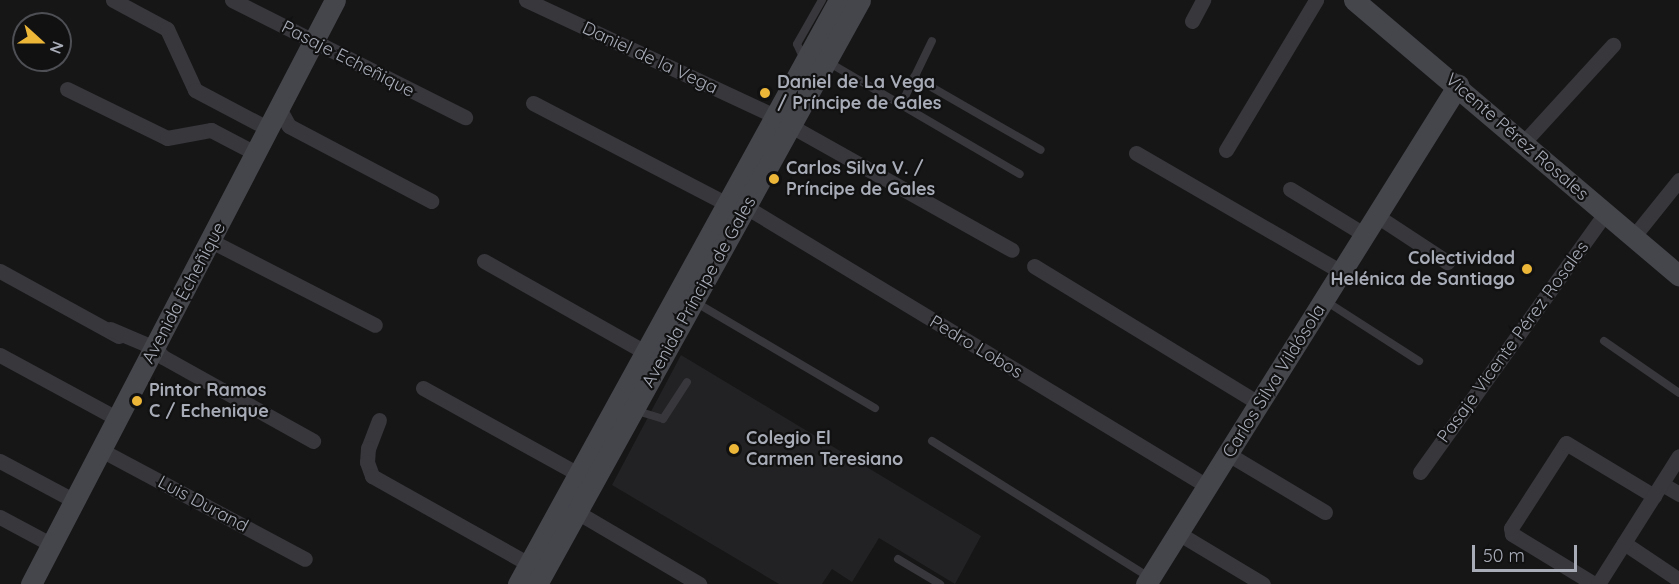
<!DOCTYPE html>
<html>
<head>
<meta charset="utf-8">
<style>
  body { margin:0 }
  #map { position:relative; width:1679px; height:584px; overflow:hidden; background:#161617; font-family:Quicksand,sans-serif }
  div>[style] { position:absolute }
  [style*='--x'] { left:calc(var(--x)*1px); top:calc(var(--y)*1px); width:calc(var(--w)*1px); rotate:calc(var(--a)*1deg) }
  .built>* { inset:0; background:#222224 }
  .lane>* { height:8px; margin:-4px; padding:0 4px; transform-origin:4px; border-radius:4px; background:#37373c }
  .street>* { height:15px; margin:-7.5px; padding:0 7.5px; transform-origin:7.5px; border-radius:7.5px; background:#37373c }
  .secondary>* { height:21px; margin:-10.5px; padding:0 10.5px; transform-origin:10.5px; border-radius:10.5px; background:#45464c }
  .dots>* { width:16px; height:16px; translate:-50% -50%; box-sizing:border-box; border:3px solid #111112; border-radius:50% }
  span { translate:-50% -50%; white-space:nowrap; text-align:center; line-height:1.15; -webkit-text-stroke:4.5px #111112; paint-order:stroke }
  .street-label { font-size:18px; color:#a8acb7 }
  .poi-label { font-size:18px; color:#a8acb7; font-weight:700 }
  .left { translate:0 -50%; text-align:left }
  .right { translate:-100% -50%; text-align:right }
  .north { position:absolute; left:12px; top:12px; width:60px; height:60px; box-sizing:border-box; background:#111112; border:2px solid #4d4f54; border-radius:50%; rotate:111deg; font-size:16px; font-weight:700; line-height:24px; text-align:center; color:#a8acb7 }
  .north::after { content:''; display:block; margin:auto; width:21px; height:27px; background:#ecb639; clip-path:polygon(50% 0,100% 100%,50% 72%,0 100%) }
  .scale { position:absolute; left:1472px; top:545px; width:105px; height:27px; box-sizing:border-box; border:3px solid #a8acb7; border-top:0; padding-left:8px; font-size:18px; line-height:21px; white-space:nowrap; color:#a8acb7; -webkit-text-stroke:4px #111112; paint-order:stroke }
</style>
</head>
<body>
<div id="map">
  <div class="built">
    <div style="clip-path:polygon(681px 355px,981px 536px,955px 584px,879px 538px,852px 582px,832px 569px,822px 584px,779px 584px,612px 485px)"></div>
  </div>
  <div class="lane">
    <div style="--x:803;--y:57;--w:14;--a:-115"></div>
    <div style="--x:797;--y:44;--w:51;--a:-60.4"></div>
    <div style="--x:828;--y:62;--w:222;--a:30.3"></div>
    <div style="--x:914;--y:77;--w:146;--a:29.9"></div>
    <div style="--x:901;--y:105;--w:71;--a:-64.2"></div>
    <div style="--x:1324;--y:300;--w:113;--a:32.7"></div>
    <div style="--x:695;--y:302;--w:209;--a:30.5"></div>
    <div style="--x:1604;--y:341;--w:91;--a:34.7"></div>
    <div style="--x:634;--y:410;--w:30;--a:17"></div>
    <div style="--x:663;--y:419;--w:44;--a:-57"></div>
    <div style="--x:932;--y:441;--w:257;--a:32.1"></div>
    <div style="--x:898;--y:559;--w:49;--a:30.8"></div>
  </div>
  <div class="street">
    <div style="--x:113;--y:0;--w:61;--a:28.2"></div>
    <div style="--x:167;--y:29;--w:67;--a:65.3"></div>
    <div style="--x:195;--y:90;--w:84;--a:27.8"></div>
    <div style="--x:232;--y:0;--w:261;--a:26.7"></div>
    <div style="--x:526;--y:0;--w:275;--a:25"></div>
    <div style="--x:1192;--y:21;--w:24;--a:-62"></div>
    <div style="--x:67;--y:89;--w:111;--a:26.1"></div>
    <div style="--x:167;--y:138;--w:45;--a:-10.3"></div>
    <div style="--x:211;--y:130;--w:52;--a:27.6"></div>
    <div style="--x:533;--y:103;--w:219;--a:27.5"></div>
    <div style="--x:280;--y:110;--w:18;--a:61"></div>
    <div style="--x:289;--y:126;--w:161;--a:27.8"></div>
    <div style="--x:791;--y:126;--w:253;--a:29.3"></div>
    <div style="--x:1524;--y:142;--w:132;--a:-47.5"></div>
    <div style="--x:1226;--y:150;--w:175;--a:-59"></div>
    <div style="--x:1136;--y:153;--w:237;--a:30.1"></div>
    <div style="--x:1290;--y:189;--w:88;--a:31.5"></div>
    <div style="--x:746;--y:207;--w:539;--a:31.18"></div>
    <div style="--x:1377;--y:216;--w:84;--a:33.3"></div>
    <div style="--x:1634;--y:236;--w:72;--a:-51.2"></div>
    <div style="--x:211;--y:241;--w:184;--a:27.1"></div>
    <div style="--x:484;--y:261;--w:185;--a:29.5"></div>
    <div style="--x:1034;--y:266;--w:265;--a:31.4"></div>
    <div style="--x:0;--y:271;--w:135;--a:28.8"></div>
    <div style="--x:110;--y:329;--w:49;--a:22.9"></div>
    <div style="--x:155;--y:348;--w:12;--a:48"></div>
    <div style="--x:163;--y:357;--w:172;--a:29.2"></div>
    <div style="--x:0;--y:355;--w:134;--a:28.5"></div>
    <div style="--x:423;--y:388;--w:177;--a:29"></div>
    <div style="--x:379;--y:420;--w:30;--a:111"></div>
    <div style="--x:368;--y:448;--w:14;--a:94"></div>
    <div style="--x:367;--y:462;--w:15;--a:70"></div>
    <div style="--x:372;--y:476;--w:180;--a:29.3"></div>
    <div style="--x:101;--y:450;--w:231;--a:28.1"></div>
    <div style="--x:1228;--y:454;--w:113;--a:30.9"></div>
    <div style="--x:0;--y:461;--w:85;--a:28.1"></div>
    <div style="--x:1420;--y:472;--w:320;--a:-54.4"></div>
    <div style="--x:1662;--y:484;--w:20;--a:30"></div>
    <div style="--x:577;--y:512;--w:142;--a:30.5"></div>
    <div style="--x:0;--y:517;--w:59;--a:28.3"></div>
    <div style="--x:1178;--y:533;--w:99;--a:31"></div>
    <div style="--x:1624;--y:543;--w:66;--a:33.9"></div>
    <div style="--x:1594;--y:584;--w:96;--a:-148.6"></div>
    <div style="--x:1512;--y:534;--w:6;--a:-99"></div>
    <div style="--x:1511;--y:528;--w:101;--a:-57.1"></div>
    <div style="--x:1566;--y:443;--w:103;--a:31.1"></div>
    <div style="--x:1598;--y:584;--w:151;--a:-57.7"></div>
  </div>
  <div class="secondary">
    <div style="--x:1354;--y:0;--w:426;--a:40.3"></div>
    <div style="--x:31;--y:584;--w:658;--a:-62.5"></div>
    <div style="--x:518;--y:584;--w:666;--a:-61.2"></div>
    <div style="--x:537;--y:584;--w:667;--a:-61.05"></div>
    <div style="--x:1146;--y:584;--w:589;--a:-57.98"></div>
  </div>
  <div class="dots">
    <div style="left:765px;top:93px;background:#ecb639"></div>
    <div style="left:774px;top:179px;background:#ecb639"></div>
    <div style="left:1527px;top:269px;background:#ecb639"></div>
    <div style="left:137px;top:401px;background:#ecb639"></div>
    <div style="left:734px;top:449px;background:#ecb639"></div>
  </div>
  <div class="street-label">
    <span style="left:650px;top:58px;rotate:25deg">Daniel de la Vega</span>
    <span style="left:348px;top:59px;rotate:27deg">Pasaje Echeñique</span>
    <span style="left:1517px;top:137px;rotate:41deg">Vicente Pérez Rosales</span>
    <span style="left:699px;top:292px;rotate:-61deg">Avenida Príncipe de Gales</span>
    <span style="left:184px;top:293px;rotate:-62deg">Avenida Echeñique</span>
    <span style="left:1513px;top:342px;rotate:-54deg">Pasaje Vicente Pérez Rosales</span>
    <span style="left:976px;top:347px;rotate:31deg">Pedro Lobos</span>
    <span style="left:1274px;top:381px;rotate:-58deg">Carlos Silva Vildósola</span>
    <span style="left:203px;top:504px;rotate:28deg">Luis Durand</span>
  </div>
  <div class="poi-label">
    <span class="left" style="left:777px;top:93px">Daniel de La Vega<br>/ Príncipe de Gales</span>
    <span class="left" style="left:786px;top:179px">Carlos Silva V. /<br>Príncipe de Gales</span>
    <span class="right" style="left:1515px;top:269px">Colectividad<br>Helénica de Santiago</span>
    <span class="left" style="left:149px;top:401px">Pintor Ramos<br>C / Echenique</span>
    <span class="left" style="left:746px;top:449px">Colegio El<br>Carmen Teresiano</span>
  </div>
  <div class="north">N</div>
  <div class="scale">50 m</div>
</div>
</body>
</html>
